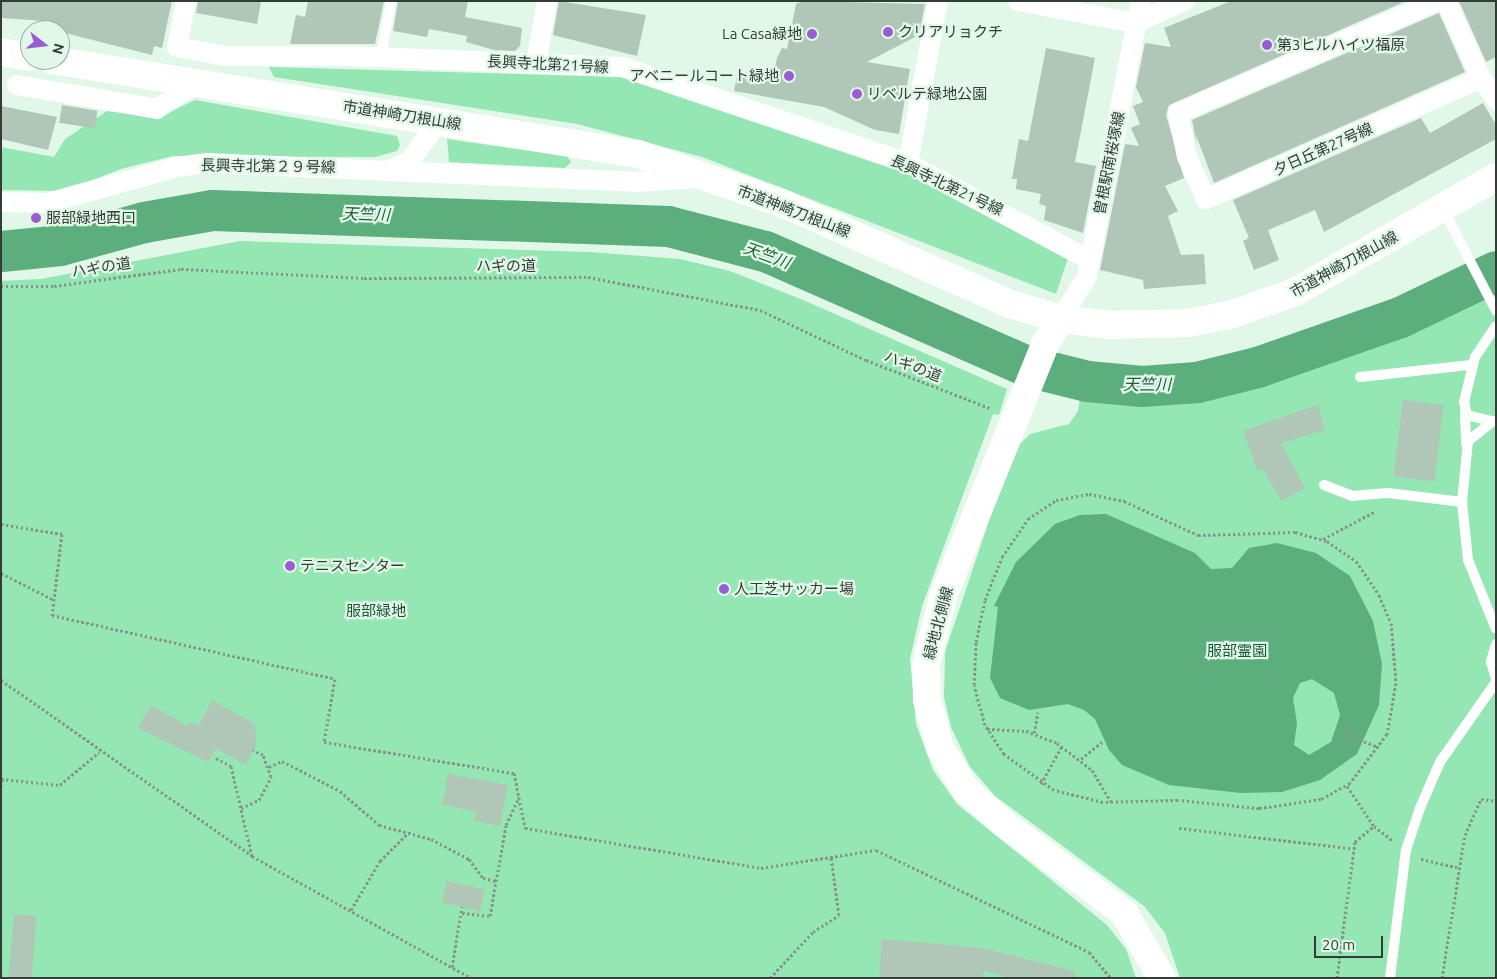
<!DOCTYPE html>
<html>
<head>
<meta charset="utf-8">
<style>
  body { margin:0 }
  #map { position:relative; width:1497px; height:979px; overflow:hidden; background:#e1f8e8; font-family:Ubuntu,"Noto Sans JP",sans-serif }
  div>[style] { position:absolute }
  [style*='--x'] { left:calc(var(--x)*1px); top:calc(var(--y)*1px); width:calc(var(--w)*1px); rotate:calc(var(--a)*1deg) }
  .green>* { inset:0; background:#94e6b2 }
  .water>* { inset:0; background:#5cae7c }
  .river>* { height:41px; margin:-20.5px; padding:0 20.5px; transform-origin:20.5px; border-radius:20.5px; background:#5cae7c }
  .building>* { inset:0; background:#b0c6b7; transform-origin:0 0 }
  .path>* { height:3px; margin-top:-1.5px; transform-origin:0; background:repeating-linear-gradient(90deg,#86958b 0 2.5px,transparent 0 5px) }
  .lane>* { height:10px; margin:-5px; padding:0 5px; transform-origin:5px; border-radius:5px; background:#fff }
  .street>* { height:20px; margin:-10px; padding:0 10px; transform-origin:10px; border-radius:10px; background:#fff }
  .secondary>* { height:28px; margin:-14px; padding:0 14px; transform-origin:14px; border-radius:14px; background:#fff }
  .dots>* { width:14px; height:14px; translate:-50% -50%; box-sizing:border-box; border:2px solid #e1f8e8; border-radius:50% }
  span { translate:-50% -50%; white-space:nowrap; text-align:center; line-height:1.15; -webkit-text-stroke:4.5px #e1f8e8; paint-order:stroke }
  .poi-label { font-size:15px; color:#333c36 }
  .left { translate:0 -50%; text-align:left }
  .right { translate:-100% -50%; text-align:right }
  .street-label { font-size:15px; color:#333c36 }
  .park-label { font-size:15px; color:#175433 }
  .water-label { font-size:16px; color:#215c3a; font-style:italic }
  .frame { position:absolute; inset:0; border:2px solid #333c36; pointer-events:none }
  .north { position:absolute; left:20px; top:20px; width:50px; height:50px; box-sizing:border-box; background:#e1f8e8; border:1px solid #9bada1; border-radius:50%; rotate:106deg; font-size:14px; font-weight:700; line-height:20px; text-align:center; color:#333c36 }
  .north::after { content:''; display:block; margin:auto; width:18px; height:22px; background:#995cd3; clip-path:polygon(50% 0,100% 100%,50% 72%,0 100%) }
  .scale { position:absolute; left:1314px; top:936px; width:69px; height:22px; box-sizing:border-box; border:2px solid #333c36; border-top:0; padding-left:6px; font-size:15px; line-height:18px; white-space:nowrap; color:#333c36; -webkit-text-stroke:4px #e1f8e8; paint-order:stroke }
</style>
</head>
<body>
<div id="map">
  <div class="green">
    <div style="clip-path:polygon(269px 67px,620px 77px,905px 173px,1068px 258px,1056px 294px,702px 157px,577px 124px,274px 77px)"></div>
    <div style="clip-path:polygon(195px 100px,397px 136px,400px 145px,397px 151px,375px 157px,173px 156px,121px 169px,65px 191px,1px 190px,1px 147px,54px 157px,65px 139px,107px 111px,160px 117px)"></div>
    <div style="clip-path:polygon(447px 139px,567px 156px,571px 162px,565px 168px,449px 162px)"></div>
    <div style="clip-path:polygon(240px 241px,590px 252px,680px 259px,730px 271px,803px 300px,1007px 389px,999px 415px,993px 414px,922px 606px,910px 659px,916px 724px,933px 770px,957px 804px,1107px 925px,1126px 949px,1136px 978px,1px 978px,1px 281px,41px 279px)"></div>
    <div style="clip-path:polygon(1496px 289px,1496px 978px,1180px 978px,1165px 933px,1144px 906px,995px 796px,970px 767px,951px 727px,944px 697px,945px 652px,1012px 452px,1030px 434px,1069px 424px,1078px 411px,1081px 392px,1156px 399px,1229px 389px,1403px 329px)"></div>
  </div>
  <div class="water">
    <div style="clip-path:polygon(evenodd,1106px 514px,1195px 553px,1211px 569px,1232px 568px,1249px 548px,1277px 543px,1316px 553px,1350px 576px,1373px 621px,1382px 664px,1379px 705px,1357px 754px,1320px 780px,1282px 792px,1241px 793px,1169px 785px,1122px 765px,1109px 750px,1095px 719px,1084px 710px,1068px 704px,1029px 710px,1000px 698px,990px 678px,998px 607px,994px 606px,1016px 562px,1055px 524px,1080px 515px,1106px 514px,1312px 679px,1334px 693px,1340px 715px,1331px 742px,1309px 755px,1294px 745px,1297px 723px,1293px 698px,1300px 683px,1312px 679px)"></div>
  </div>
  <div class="river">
    <div style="--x:1;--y:251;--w:59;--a:-5.8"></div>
    <div style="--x:60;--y:245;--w:87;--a:-15.3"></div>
    <div style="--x:144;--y:222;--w:69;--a:-10"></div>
    <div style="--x:212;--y:210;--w:456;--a:2"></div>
    <div style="--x:668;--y:226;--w:100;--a:14.5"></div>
    <div style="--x:765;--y:251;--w:286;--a:23.7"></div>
    <div style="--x:1027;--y:366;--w:62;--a:14"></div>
    <div style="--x:1087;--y:381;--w:55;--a:5.2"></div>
    <div style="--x:1142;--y:386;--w:55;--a:-4.2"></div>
    <div style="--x:1197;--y:382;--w:62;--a:-14"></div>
    <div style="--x:1257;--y:367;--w:151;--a:-19.3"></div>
    <div style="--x:1400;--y:317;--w:106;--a:-25.6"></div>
  </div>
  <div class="building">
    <div style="clip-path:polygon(1px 1px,172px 1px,162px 48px,154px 46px,152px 55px,45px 28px,46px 21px,1px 18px)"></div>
    <div style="clip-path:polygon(198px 1px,261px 1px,257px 24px,196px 13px)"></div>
    <div style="clip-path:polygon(308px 1px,384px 1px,375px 44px,290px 44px,296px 15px,305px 17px)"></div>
    <div style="clip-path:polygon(398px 1px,468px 1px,465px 17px,522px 28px,520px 46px,515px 51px,494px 50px,466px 42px,467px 36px,429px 29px,427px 37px,393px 31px)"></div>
    <div style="clip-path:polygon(559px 1px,646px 15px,637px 56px,553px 35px)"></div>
    <div style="clip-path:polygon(803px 1px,925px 4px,919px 35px,867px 62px,910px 69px,899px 134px,875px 130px,824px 107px,734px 91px,738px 71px,773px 77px,777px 58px,782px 48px,787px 49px,796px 4px)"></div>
    <div style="clip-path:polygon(1231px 1px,1406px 1px,1169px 105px,1166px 115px,1184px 178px,1165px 186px,1178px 211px,1168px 216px,1181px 255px,1204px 254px,1206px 284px,1144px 289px,1143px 280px,1100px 270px,1125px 144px,1139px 146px,1131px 128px,1140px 124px,1133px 106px,1143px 102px,1136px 87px,1145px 43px,1171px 47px,1164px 28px)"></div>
    <div style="clip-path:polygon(1459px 1px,1496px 1px,1496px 57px,1486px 62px)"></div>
    <div style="clip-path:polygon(1439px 13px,1465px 72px,1214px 183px,1196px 135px,1197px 146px,1192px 120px)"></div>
    <div style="clip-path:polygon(1046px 48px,1095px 58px,1075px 162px,1096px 166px,1083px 233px,1044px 220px,1046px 206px,1039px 204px,1041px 194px,1016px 189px,1017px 179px,1012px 179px,1019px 139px,1028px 141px)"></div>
    <div style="clip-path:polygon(1483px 103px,1496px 125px,1496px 139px,1324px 232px,1315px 210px,1268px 230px,1279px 260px,1254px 270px,1243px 241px,1249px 238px,1233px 200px,1421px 118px,1430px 133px)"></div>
    <div style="left:62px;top:105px;width:36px;height:18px;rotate:9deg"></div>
    <div style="clip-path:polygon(1px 106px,57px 117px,48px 150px,1px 139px)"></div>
    <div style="left:1403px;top:400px;width:41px;height:77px;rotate:7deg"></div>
    <div style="clip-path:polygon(1318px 405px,1325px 430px,1281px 443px,1305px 488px,1281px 501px,1263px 469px,1258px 472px,1243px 431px)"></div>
    <div style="clip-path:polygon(212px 700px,255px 724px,256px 745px,246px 765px,216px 748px,208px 762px,138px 728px,151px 705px,187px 726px,190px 722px,199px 725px)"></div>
    <div style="clip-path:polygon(448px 774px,508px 785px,500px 826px,474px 821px,476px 811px,442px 805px)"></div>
    <div style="left:447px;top:881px;width:39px;height:22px;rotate:13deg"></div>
    <div style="left:14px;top:914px;width:23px;height:64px;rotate:5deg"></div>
    <div style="clip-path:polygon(882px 939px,982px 948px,1075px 971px,1074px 978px,1011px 978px,984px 971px,983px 978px,879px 978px)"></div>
  </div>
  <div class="path">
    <div style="--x:1;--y:286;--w:53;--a:0"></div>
    <div style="--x:54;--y:286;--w:128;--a:-7.6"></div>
    <div style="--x:181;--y:269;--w:183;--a:2.8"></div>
    <div style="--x:364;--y:278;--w:224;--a:-0.3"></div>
    <div style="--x:588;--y:277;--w:175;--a:10.9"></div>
    <div style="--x:760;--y:310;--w:117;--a:25.3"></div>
    <div style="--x:866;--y:360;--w:133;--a:21.2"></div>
    <div style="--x:1089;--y:494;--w:36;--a:11"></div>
    <div style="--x:1124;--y:501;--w:81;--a:24.7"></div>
    <div style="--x:1198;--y:535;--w:97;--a:-1.8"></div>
    <div style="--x:1295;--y:532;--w:33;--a:16"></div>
    <div style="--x:1327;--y:541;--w:35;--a:35"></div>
    <div style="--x:1356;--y:561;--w:41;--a:55.9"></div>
    <div style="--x:1379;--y:595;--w:30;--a:67"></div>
    <div style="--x:1391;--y:623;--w:60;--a:85.2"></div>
    <div style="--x:1396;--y:683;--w:52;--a:100"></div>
    <div style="--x:1387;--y:734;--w:61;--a:127.1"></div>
    <div style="--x:1350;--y:783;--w:33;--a:151"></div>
    <div style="--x:1321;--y:799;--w:63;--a:171.7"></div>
    <div style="--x:1259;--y:808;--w:81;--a:-174.4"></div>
    <div style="--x:1178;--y:800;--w:75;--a:178.5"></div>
    <div style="--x:1103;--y:802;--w:50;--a:-166.2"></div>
    <div style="--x:1054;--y:790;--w:62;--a:-144.2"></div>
    <div style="--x:1004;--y:754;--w:35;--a:-123"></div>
    <div style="--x:985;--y:725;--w:41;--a:-105.4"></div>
    <div style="--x:974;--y:685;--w:43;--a:-87.3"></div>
    <div style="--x:976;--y:642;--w:43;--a:-77.9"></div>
    <div style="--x:985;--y:600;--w:46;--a:-68.4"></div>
    <div style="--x:1002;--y:557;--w:46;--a:-55.6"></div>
    <div style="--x:1028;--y:519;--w:34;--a:-34"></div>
    <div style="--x:1056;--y:500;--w:34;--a:-10"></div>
    <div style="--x:1;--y:524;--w:62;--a:9.3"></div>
    <div style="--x:62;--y:534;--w:82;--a:97"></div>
    <div style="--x:52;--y:615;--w:290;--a:12.7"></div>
    <div style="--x:335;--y:679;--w:64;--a:99.9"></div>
    <div style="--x:324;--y:742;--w:193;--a:9.3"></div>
    <div style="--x:514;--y:773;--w:56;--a:78.7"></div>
    <div style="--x:525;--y:828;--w:239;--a:9.6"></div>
    <div style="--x:761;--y:868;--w:116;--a:-8.9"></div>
    <div style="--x:876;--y:850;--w:236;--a:25.6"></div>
    <div style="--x:1089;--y:952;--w:34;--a:50"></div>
    <div style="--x:1323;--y:539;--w:58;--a:-27.9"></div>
    <div style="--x:1;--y:573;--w:59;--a:27"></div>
    <div style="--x:1;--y:680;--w:307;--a:35"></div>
    <div style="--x:252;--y:856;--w:251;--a:29.1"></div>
    <div style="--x:1338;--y:725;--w:14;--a:17"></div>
    <div style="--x:1351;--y:729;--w:7;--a:98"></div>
    <div style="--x:1350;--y:736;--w:31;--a:21"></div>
    <div style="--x:987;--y:729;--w:39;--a:3"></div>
    <div style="--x:1026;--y:731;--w:33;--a:21"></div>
    <div style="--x:1057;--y:743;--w:44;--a:37.6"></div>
    <div style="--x:1092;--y:770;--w:37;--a:59"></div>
    <div style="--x:1034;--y:733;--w:21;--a:-79"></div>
    <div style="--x:216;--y:758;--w:17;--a:28"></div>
    <div style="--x:231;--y:766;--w:92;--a:76.9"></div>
    <div style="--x:1081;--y:759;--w:27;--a:-39"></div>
    <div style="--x:269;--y:767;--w:14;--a:-25"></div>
    <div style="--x:282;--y:761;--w:65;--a:27.3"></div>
    <div style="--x:340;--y:791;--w:52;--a:41.1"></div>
    <div style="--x:379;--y:825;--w:54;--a:15.1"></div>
    <div style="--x:431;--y:839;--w:43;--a:27.8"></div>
    <div style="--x:469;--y:859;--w:24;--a:54"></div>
    <div style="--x:483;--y:878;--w:13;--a:13"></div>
    <div style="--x:1;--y:779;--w:59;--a:5.8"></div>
    <div style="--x:60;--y:785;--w:51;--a:-40.2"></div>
    <div style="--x:1041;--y:784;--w:43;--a:-61.1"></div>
    <div style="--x:1347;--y:786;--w:48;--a:56"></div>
    <div style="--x:1374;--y:826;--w:24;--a:38"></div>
    <div style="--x:1;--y:787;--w:8;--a:-83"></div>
    <div style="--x:241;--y:808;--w:20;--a:-24"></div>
    <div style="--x:259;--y:800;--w:26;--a:-62"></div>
    <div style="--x:271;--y:777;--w:23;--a:-110"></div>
    <div style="--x:263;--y:755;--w:11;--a:-153"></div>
    <div style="--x:1179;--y:828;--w:176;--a:6.8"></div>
    <div style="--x:1421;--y:859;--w:37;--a:13"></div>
    <div style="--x:351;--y:910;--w:57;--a:-59.4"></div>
    <div style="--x:380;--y:861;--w:40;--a:-45"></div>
    <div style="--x:462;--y:913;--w:28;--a:6"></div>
    <div style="--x:490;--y:916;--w:92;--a:-80"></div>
    <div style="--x:506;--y:825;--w:31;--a:-65"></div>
    <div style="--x:452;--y:967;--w:61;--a:-80.5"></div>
    <div style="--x:770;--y:978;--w:63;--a:-46.9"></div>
    <div style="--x:813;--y:932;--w:31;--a:-33"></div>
    <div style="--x:839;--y:915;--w:59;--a:-97.9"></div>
    <div style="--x:1337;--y:978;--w:137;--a:-82.5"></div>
    <div style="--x:1355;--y:842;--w:25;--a:-40"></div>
    <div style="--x:1442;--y:978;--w:145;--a:-80.9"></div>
    <div style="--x:1465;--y:835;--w:39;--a:-66"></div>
    <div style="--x:1481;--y:799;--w:15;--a:8"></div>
  </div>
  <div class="lane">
    <div style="--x:381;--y:57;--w:57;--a:-79.9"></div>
    <div style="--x:1443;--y:209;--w:115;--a:62.5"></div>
    <div style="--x:1360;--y:377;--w:112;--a:-6.2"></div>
    <div style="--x:1465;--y:412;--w:32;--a:88"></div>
    <div style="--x:1492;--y:421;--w:26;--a:-167"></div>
    <div style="--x:1467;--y:415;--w:13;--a:-103"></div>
    <div style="--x:1464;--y:402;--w:46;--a:-76.3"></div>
    <div style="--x:1475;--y:357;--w:37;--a:-56"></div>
    <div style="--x:1493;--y:421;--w:32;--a:141"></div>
    <div style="--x:1468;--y:441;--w:61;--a:95.6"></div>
    <div style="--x:1462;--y:502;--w:58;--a:84.1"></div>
    <div style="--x:1468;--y:560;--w:74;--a:67.9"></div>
    <div style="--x:1324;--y:485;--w:30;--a:21"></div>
    <div style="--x:1352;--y:496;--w:36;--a:-5"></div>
    <div style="--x:1388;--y:493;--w:75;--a:6.9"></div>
    <div style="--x:1496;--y:644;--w:19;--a:106"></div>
    <div style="--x:1491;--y:662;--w:17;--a:73"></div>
    <div style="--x:1390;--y:978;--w:129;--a:-82.9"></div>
    <div style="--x:1406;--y:850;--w:44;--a:-71.6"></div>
    <div style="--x:1420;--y:808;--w:50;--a:-66.5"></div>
    <div style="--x:1440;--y:762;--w:98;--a:-55"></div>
  </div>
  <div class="street">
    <div style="--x:186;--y:1;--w:47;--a:101.1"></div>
    <div style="--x:177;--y:47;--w:49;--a:10.6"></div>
    <div style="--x:225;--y:56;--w:122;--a:0"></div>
    <div style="--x:347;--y:56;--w:276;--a:2.3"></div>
    <div style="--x:623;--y:67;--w:301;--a:18.6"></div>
    <div style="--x:908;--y:163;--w:206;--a:28.1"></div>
    <div style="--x:1018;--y:1;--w:120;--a:10.6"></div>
    <div style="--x:1136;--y:23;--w:53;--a:-24.6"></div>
    <div style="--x:1437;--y:1;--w:282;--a:156.6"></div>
    <div style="--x:1178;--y:113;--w:45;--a:78.4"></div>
    <div style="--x:1187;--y:157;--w:46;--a:65.7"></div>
    <div style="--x:1206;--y:199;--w:301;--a:-23.7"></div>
    <div style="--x:1446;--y:1;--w:78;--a:65.7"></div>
    <div style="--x:1478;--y:72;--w:33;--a:57"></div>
    <div style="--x:536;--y:63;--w:63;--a:-79.9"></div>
    <div style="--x:17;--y:85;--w:142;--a:9.7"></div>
    <div style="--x:157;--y:109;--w:47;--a:-33.7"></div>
    <div style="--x:908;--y:163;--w:165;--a:-79.5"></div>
    <div style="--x:390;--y:170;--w:21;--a:-23"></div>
    <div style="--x:409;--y:162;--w:51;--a:-53.8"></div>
    <div style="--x:1;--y:202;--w:47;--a:1.2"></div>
    <div style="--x:48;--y:203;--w:134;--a:-15.6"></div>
    <div style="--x:177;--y:167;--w:30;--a:-8"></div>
    <div style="--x:207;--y:163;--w:428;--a:2.5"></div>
    <div style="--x:635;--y:182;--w:62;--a:-3.7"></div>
    <div style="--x:1061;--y:319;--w:50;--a:-58.8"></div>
    <div style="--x:1087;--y:276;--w:280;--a:-78.9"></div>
  </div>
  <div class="secondary">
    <div style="--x:1;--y:52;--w:29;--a:10"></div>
    <div style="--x:52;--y:60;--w:593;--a:9.11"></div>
    <div style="--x:638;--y:154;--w:152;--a:18.8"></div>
    <div style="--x:782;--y:203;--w:249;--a:23.9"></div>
    <div style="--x:1010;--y:304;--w:53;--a:16.4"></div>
    <div style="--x:1061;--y:319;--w:48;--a:7.1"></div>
    <div style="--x:1109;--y:325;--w:79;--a:-1.5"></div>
    <div style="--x:1188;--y:323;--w:46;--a:-11.3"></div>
    <div style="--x:1233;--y:314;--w:66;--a:-19.5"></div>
    <div style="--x:1295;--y:292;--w:232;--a:-29.8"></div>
    <div style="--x:1061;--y:319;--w:27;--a:123"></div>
    <div style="--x:1046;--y:342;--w:275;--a:112"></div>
    <div style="--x:943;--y:597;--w:70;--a:104"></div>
    <div style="--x:926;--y:665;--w:35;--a:88"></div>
    <div style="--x:927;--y:700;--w:50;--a:74.8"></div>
    <div style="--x:940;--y:748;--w:49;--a:58.2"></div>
    <div style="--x:966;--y:790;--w:55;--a:41.3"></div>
    <div style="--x:1007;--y:826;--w:146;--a:36.6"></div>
    <div style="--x:1124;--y:913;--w:75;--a:59.7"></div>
  </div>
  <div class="dots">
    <div style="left:888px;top:32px;background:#995cd3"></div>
    <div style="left:812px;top:34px;background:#995cd3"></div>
    <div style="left:1267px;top:45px;background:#995cd3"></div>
    <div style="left:789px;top:76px;background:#995cd3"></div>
    <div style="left:857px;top:94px;background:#995cd3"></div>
    <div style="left:36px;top:218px;background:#995cd3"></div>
    <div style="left:290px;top:566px;background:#995cd3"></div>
    <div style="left:724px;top:589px;background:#995cd3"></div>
  </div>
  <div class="poi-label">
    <span class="left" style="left:898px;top:32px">クリアリョクチ</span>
    <span class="right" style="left:802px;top:34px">La Casa緑地</span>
    <span class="left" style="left:1277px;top:45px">第3ヒルハイツ福原</span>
    <span class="right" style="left:779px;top:76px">アベニールコート緑地</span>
    <span class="left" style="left:867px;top:94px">リベルテ緑地公園</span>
    <span class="left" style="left:46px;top:218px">服部緑地西口</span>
    <span class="left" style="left:300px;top:566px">テニスセンター</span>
    <span class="left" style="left:734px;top:589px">人工芝サッカー場</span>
  </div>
  <div class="street-label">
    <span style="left:548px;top:64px;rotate:3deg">長興寺北第21号線</span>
    <span style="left:402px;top:115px;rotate:9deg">市道神崎刀根山線</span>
    <span style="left:1323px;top:149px;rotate:-24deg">夕日丘第27号線</span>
    <span style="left:1109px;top:163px;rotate:-79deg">曽根駅南桜塚線</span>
    <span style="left:268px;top:166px;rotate:1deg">長興寺北第２９号線</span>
    <span style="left:947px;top:185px;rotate:25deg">長興寺北第21号線</span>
    <span style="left:794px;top:211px;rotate:21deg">市道神崎刀根山線</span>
    <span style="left:1344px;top:264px;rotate:-29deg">市道神崎刀根山線</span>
    <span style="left:506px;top:266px">ハギの道</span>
    <span style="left:101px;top:267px;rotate:-9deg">ハギの道</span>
    <span style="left:913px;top:366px;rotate:21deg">ハギの道</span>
    <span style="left:938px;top:623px;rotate:-75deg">緑地北側線</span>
  </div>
  <div class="park-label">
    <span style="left:376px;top:611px">服部緑地</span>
    <span style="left:1237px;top:651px">服部霊園</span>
  </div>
  <div class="water-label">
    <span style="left:366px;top:214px;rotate:2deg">天竺川</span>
    <span style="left:767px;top:255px;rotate:20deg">天竺川</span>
    <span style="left:1147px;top:384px">天竺川</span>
  </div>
  <div class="frame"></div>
  <div class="north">N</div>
  <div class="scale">20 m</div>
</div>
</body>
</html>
